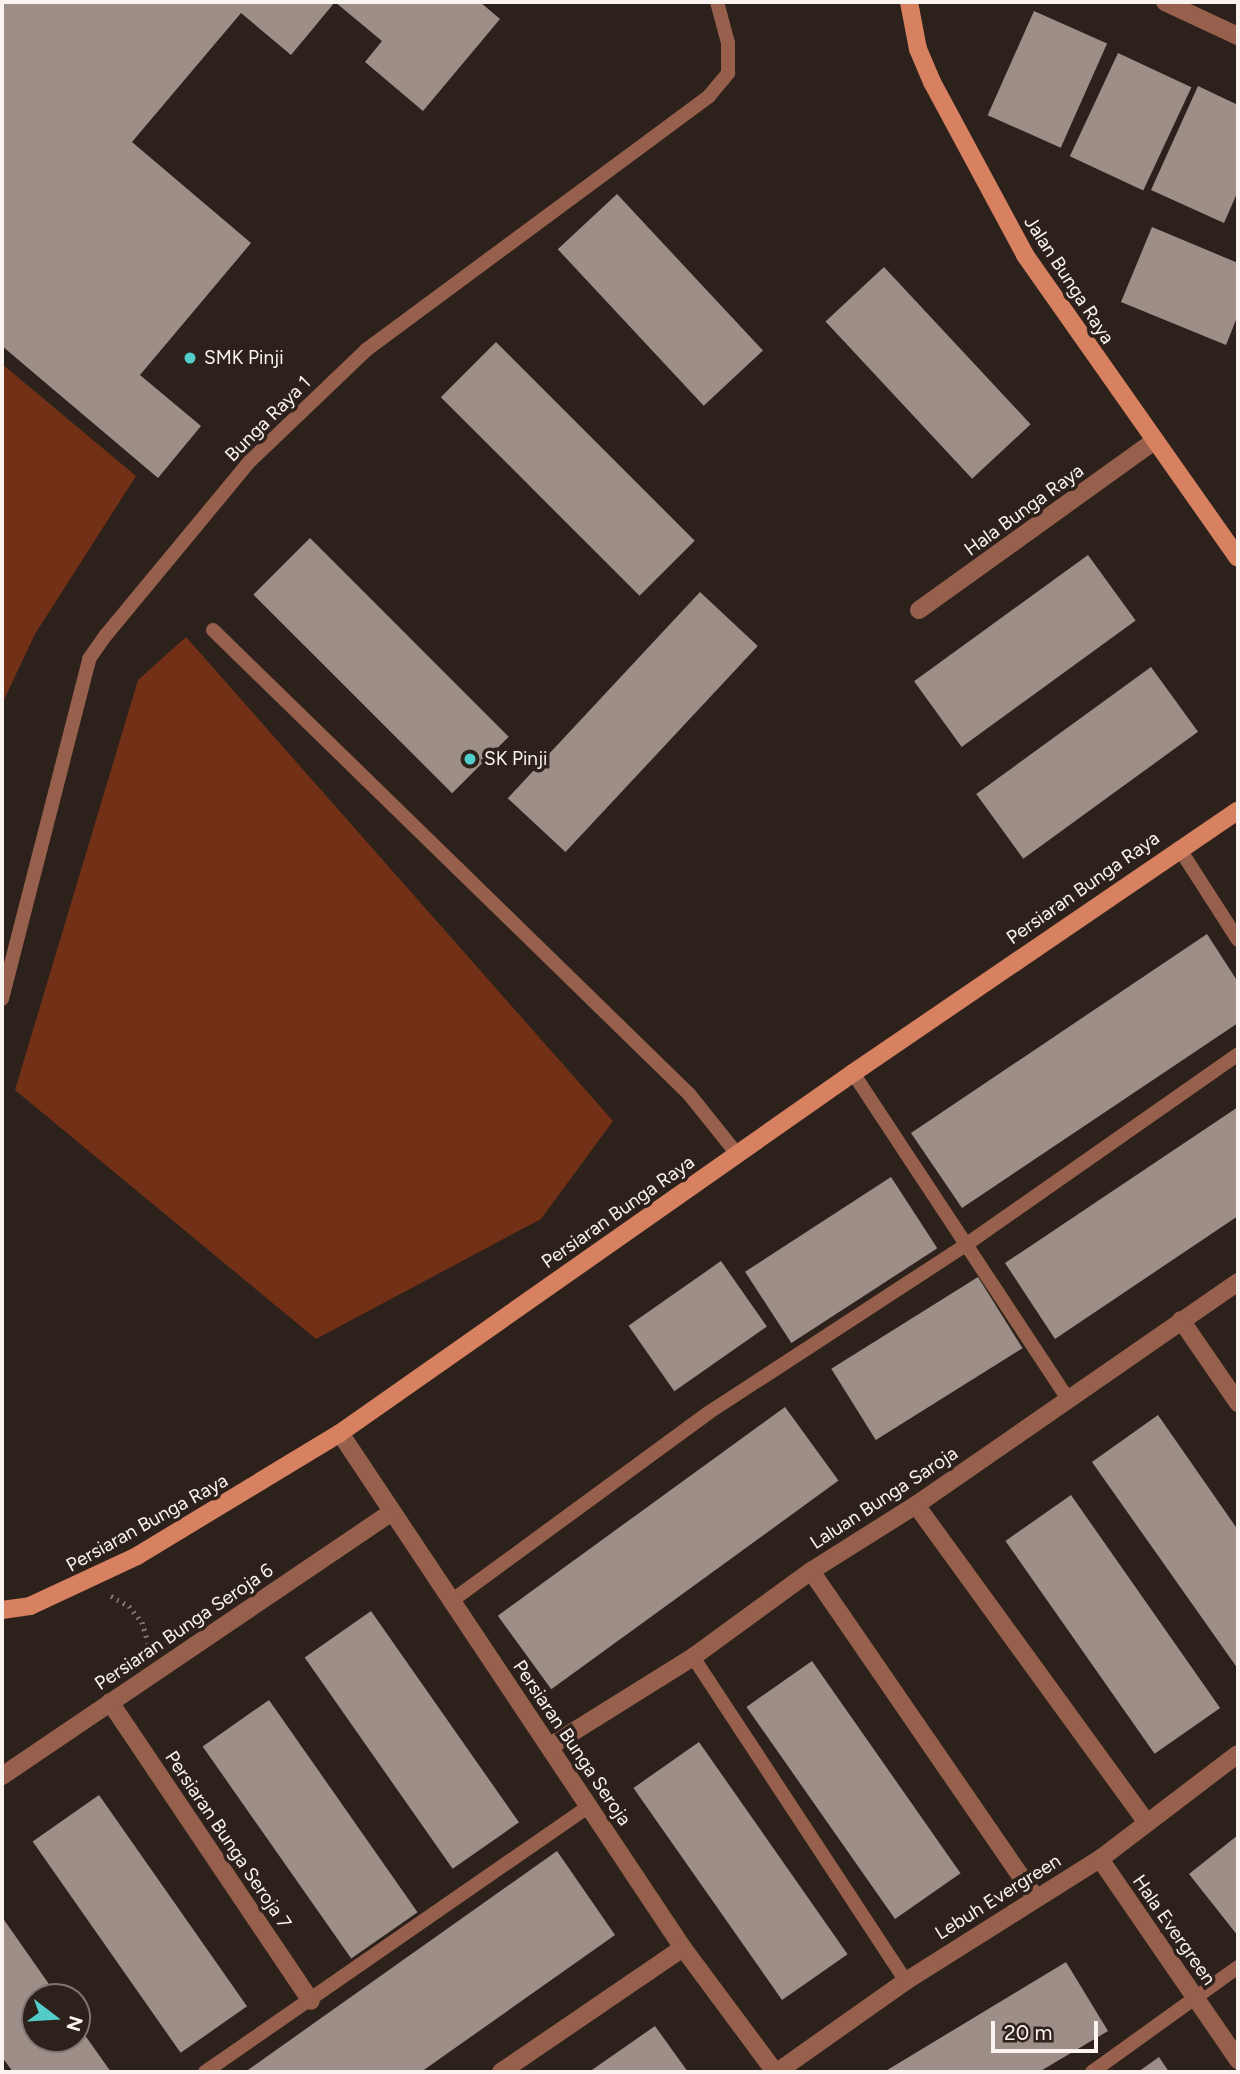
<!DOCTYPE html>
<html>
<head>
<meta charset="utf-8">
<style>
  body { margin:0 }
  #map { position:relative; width:1240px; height:2074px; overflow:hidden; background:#2d211c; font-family:Figtree,sans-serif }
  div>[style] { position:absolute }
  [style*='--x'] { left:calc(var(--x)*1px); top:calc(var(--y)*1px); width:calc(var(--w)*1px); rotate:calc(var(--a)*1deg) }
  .green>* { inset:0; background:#723116 }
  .building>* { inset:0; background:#9e8e88; transform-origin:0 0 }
  .path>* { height:4.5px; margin-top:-2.25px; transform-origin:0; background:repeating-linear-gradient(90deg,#7f7570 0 2px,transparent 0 7px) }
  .lane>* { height:14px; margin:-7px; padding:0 7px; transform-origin:7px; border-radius:7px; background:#96604c }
  .street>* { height:18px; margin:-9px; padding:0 9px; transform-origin:9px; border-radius:9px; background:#96604c }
  .secondary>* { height:18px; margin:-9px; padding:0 9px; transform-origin:9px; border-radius:9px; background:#d78160 }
  .dots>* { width:19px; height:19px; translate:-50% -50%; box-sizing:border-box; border:4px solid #2d211c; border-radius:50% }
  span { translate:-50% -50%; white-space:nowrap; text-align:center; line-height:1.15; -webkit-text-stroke:7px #2d211c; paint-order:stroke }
  .street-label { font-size:19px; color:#fbf3f0 }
  .poi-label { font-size:19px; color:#fbf3f0 }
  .left { translate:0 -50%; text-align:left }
  .frame { position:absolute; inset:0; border:4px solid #fbf3f0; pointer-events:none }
  .north { position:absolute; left:21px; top:1983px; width:70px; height:70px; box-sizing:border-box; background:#2d211c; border:2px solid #7f7571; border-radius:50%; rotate:107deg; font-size:19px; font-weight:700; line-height:28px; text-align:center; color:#fbf3f0 }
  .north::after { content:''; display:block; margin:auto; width:24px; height:32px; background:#53cdc9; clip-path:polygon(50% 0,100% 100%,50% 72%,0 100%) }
  .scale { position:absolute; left:991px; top:2021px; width:107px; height:32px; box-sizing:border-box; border:4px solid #fbf3f0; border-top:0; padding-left:9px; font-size:21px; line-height:24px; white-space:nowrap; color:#fbf3f0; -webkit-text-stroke:5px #2d211c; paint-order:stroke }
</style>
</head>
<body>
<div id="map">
  <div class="green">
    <div style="clip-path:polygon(2px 364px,136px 476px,35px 634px,2px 704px)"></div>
    <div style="clip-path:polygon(186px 637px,613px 1121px,541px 1219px,316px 1339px,15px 1090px,138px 680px)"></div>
  </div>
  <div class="building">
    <div style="clip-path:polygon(2px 2px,480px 2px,500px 19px,423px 111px,365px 62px,382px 41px,335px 2px,291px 55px,241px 13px,132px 142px,251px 243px,140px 375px,201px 426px,158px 478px,2px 346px)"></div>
    <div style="left:1034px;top:11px;width:80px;height:114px;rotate:24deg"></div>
    <div style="left:1118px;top:53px;width:81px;height:114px;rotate:25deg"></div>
    <div style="clip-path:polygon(1198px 86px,1238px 105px,1238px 191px,1224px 223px,1151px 190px)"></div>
    <div style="left:617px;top:194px;width:214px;height:81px;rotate:47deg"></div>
    <div style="clip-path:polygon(1152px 227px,1238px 263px,1238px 315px,1226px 345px,1121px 302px)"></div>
    <div style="left:884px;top:267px;width:215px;height:80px;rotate:47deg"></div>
    <div style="left:496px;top:342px;width:281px;height:78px;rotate:45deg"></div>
    <div style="left:310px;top:538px;width:281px;height:80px;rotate:45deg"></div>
    <div style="left:1088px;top:555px;width:81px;height:215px;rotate:54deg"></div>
    <div style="left:700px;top:592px;width:79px;height:282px;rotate:43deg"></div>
    <div style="left:1151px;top:667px;width:80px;height:216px;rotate:54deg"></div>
    <div style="clip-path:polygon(1207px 934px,1238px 982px,1238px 1023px,962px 1208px,911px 1133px)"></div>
    <div style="clip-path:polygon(1238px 1107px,1238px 1216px,1055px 1339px,1005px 1263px)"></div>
    <div style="left:891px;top:1177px;width:85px;height:174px;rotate:57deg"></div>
    <div style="left:721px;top:1261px;width:80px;height:113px;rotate:55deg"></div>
    <div style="left:978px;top:1277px;width:84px;height:173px;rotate:58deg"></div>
    <div style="left:785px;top:1407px;width:91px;height:355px;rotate:54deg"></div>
    <div style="clip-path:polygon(1158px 1415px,1238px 1530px,1238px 1669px,1092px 1462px)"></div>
    <div style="left:1071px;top:1495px;width:260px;height:80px;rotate:55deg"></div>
    <div style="left:371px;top:1611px;width:258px;height:81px;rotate:55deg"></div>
    <div style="left:812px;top:1661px;width:259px;height:80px;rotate:55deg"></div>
    <div style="left:269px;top:1700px;width:259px;height:81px;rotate:55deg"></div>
    <div style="left:699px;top:1742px;width:259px;height:80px;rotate:55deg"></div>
    <div style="left:99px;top:1795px;width:258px;height:81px;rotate:55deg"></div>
    <div style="clip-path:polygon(1238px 1835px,1238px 1936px,1189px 1874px)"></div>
    <div style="clip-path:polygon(557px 1851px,615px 1935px,421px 2072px,245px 2072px)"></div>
    <div style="clip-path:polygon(2px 1917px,58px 1997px,35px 1997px,35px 2039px,77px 2039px,77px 2024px,111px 2072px,13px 2072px,2px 2057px)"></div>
    <div style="clip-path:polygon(1066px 1962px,1108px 2031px,1039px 2072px,884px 2072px)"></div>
    <div style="clip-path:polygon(655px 2026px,688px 2072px,589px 2072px)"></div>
    <div style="clip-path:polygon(1159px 2057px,1169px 2072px,1138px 2072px)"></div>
  </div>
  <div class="path">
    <div style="--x:111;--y:1596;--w:21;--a:29"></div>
    <div style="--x:129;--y:1606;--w:21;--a:51"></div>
    <div style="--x:142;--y:1622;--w:24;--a:73"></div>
  </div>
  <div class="lane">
    <div style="--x:213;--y:630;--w:665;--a:44.27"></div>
    <div style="--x:689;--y:1094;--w:77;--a:51.3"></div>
    <div style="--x:1179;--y:848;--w:109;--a:57.3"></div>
    <div style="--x:2;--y:999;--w:351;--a:-75.6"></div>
    <div style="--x:89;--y:659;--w:29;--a:-55"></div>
    <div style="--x:106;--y:635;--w:224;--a:-50.4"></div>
    <div style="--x:249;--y:462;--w:162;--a:-43.7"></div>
    <div style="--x:366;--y:350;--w:427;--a:-36.5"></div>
    <div style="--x:709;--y:96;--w:30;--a:-50"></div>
    <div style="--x:728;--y:73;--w:30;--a:-90"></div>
    <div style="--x:728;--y:43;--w:42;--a:-105"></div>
    <div style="--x:853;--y:1073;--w:391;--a:56.6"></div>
    <div style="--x:450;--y:1602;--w:320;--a:-36.2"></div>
    <div style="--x:708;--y:1413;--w:309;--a:-33.1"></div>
    <div style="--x:967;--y:1244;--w:331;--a:-35"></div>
    <div style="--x:693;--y:1657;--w:388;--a:56.7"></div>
    <div style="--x:205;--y:2072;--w:467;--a:-34.7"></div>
    <div style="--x:1092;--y:2072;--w:180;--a:-35.7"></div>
  </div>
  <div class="street">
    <div style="--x:1165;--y:2;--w:81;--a:25"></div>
    <div style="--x:919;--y:610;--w:288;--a:-35.7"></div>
    <div style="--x:1181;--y:1320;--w:101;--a:55.5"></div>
    <div style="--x:340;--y:1433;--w:619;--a:56.34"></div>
    <div style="--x:683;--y:1948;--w:154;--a:53.4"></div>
    <div style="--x:916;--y:1505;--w:391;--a:54"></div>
    <div style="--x:811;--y:1571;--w:397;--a:55.5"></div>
    <div style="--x:110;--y:1702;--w:360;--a:56.1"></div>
    <div style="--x:552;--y:1745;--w:166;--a:-32"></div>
    <div style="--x:693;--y:1657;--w:146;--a:-36.1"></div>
    <div style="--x:811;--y:1571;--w:124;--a:-32.2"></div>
    <div style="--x:916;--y:1505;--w:392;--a:-34.7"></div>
    <div style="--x:2;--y:1776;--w:469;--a:-34.1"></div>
    <div style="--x:1100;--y:1859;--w:244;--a:55.5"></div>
    <div style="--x:501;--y:2072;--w:220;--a:-34.3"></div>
    <div style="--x:777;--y:2072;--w:158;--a:-35.2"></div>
    <div style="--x:906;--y:1981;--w:229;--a:-32.2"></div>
    <div style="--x:1100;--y:1859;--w:173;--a:-37.3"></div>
  </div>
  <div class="secondary">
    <div style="--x:909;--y:2;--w:48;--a:79.2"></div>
    <div style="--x:918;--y:49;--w:36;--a:67"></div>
    <div style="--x:932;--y:82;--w:196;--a:61.7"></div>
    <div style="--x:1025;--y:255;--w:370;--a:54.9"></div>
    <div style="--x:2;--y:1610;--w:28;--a:-8"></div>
    <div style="--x:30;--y:1606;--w:118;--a:-25"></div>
    <div style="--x:137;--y:1556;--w:237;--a:-31.2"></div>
    <div style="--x:340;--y:1433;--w:627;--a:-35.06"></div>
    <div style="--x:853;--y:1073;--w:466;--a:-34.3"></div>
  </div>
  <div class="dots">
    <div style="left:190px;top:358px;background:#53cdc9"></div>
    <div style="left:470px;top:759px;background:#53cdc9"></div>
  </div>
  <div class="street-label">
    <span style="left:1069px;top:280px;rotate:57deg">Jalan Bunga Raya</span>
    <span style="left:268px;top:419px;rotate:-45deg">Bunga Raya 1</span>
    <span style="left:1024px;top:510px;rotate:-36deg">Hala Bunga Raya</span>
    <span style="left:1083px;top:888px;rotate:-35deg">Persiaran Bunga Raya</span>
    <span style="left:618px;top:1212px;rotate:-35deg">Persiaran Bunga Raya</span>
    <span style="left:884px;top:1498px;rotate:-33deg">Laluan Bunga Saroja</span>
    <span style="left:147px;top:1523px;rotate:-29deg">Persiaran Bunga Raya</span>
    <span style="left:184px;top:1627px;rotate:-34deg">Persiaran Bunga Seroja 6</span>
    <span style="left:572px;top:1743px;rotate:56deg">Persiaran Bunga Seroja</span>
    <span style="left:228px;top:1840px;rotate:56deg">Persiaran Bunga Seroja 7</span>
    <span style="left:998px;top:1897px;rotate:-32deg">Lebuh Evergreen</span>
    <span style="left:1174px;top:1930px;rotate:55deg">Hala Evergreen</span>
  </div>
  <div class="poi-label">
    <span class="left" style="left:204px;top:358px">SMK Pinji</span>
    <span class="left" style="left:484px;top:759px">SK Pinji</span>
  </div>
  <div class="frame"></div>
  <div class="north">N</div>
  <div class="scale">20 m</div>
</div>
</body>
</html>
